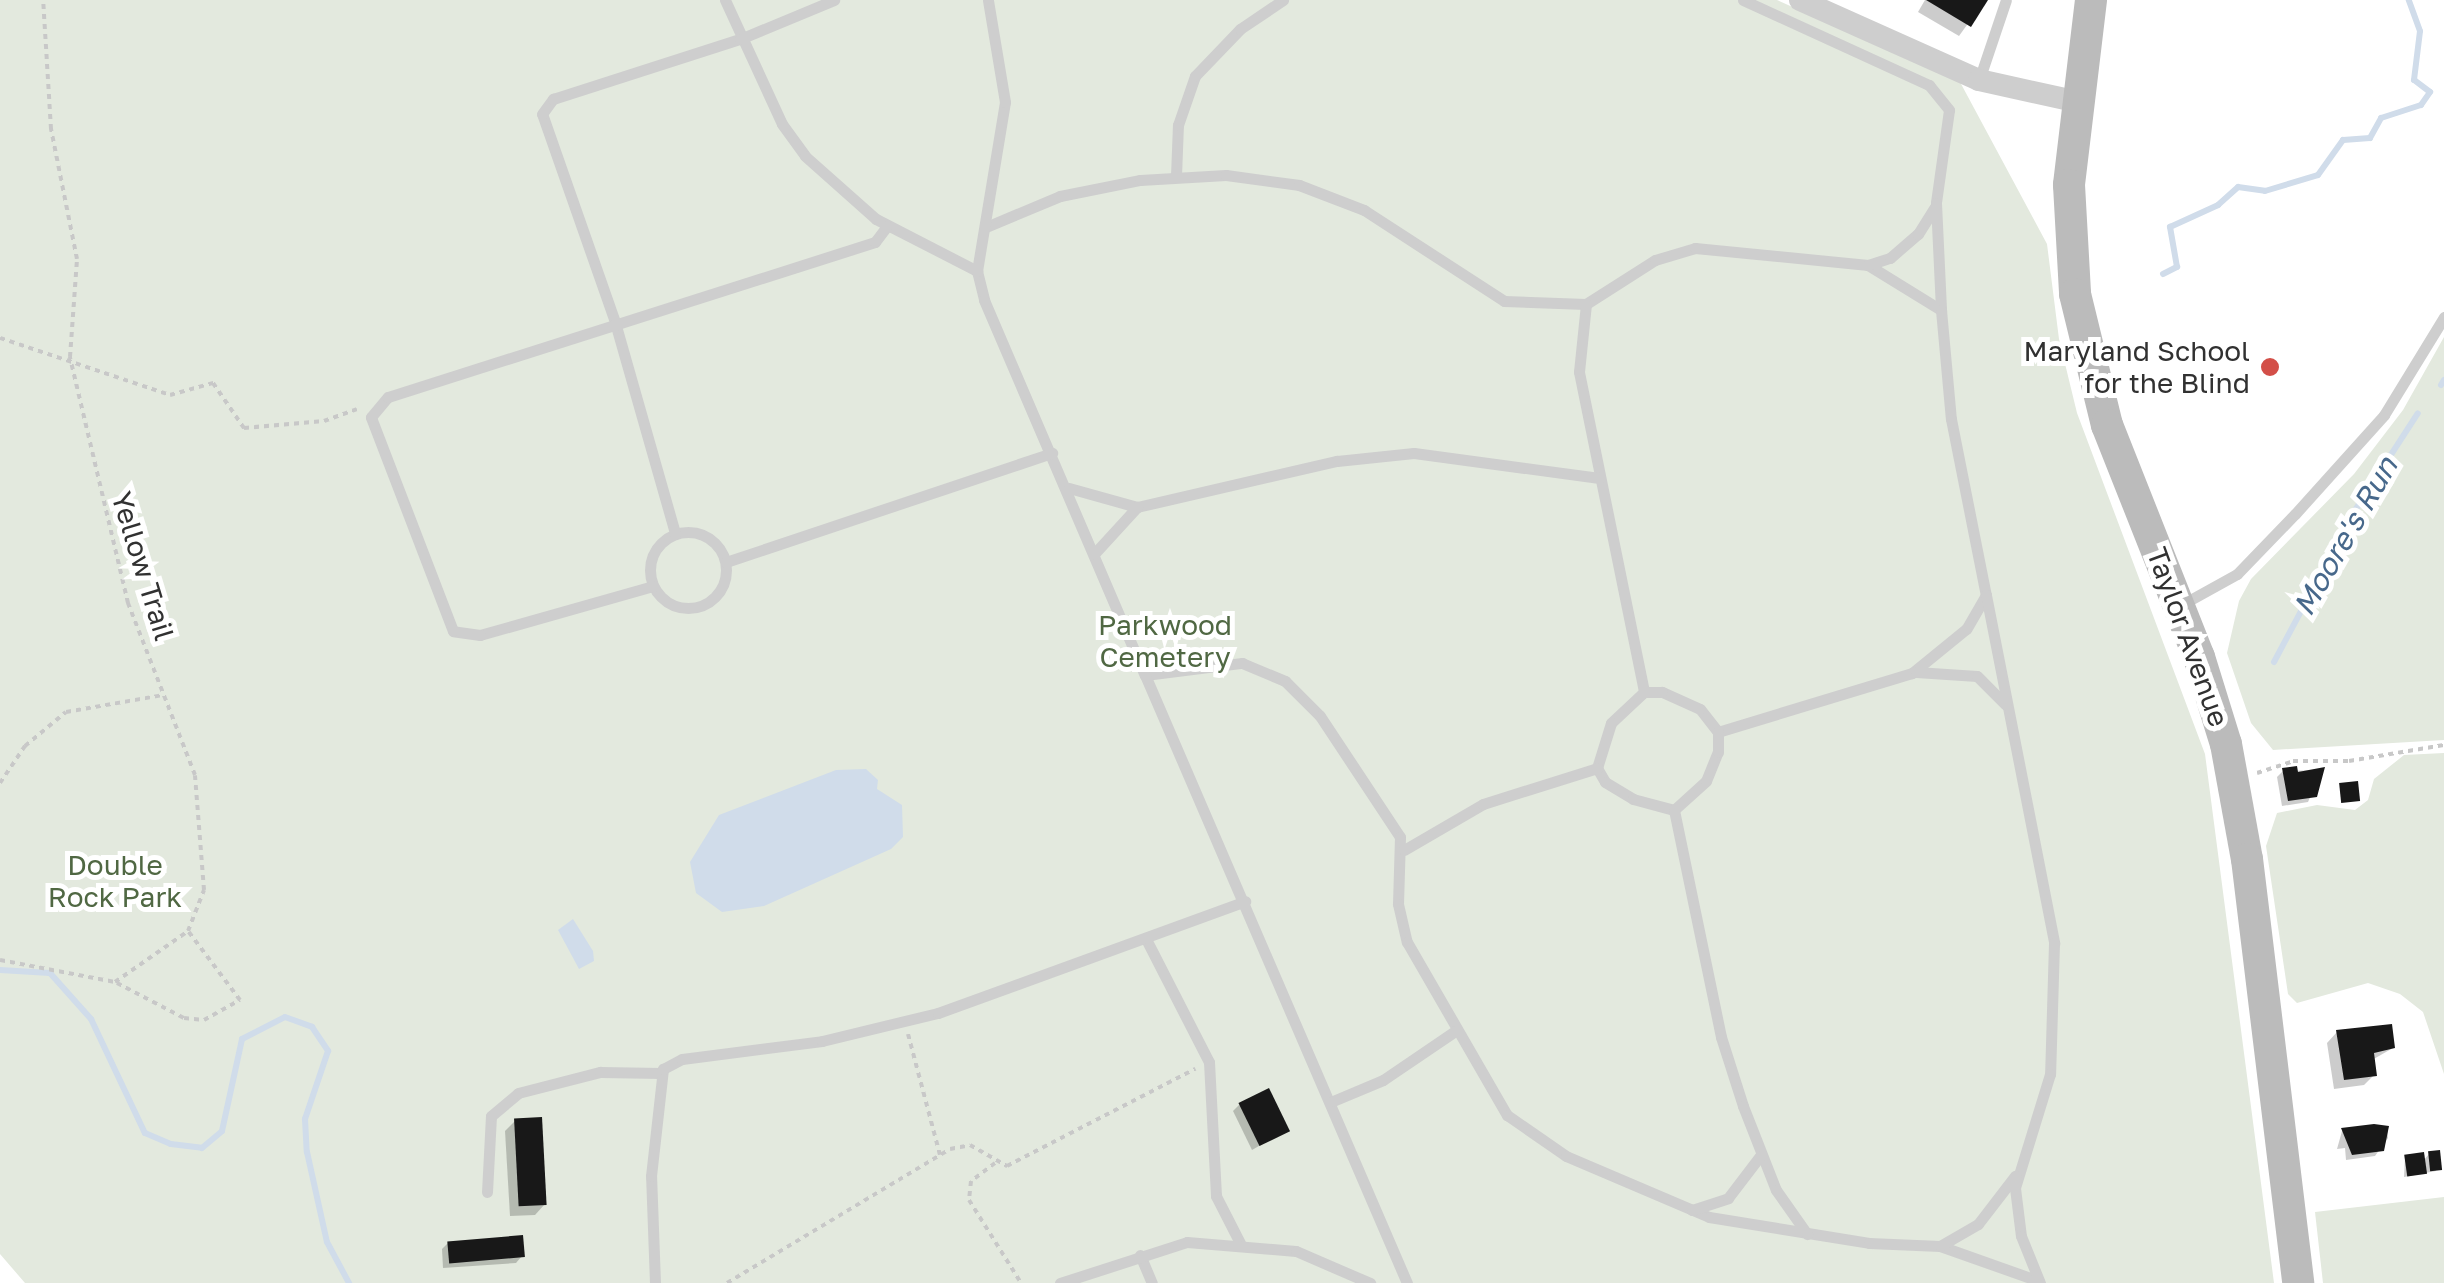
<!DOCTYPE html>
<html>
<head>
<meta charset="utf-8">
<style>
  body { margin:0 }
  #map { position:relative; width:2444px; height:1283px; overflow:hidden; background:#fff; font-family:"Golos Text",sans-serif }
  div>[style] { position:absolute }
  [style*='--x'] { left:calc(var(--x)*1px); top:calc(var(--y)*1px); width:calc(var(--w)*1px); rotate:calc(var(--a)*1deg) }
  .green>* { inset:0; background:#e3e9de }
  .water>* { inset:0; background:#d0dcea }
  .shadow>* { inset:0; background:#0003 }
  .stream>* { height:6px; margin:-3px; padding:0 3px; transform-origin:3px; border-radius:3px; background:#d0dcea }
  .building>* { inset:0; background:#181818; transform-origin:0 0 }
  .path>* { height:4px; margin-top:-2px; transform-origin:0; background:repeating-linear-gradient(90deg,#c8c8c8 0 5px,transparent 0 10px) }
  .lane>* { height:11px; margin:-5.5px; padding:0 5.5px; transform-origin:5.5px; border-radius:5.5px; background:#cecece }
  .lane>.ring { margin:-5.5px; padding:0; box-sizing:content-box; background:none; border:11px solid #cecece; border-radius:50% }
  .street>* { height:22px; margin:-11px; padding:0 11px; transform-origin:11px; border-radius:11px; background:#cecece }
  .secondary>* { height:32px; margin:-16px; padding:0 16px; transform-origin:16px; border-radius:16px; background:#bbb }
  .dots>* { width:28px; height:28px; translate:-50% -50%; box-sizing:border-box; border:5px solid #fff; border-radius:50% }
  span { translate:-50% -50%; white-space:nowrap; text-align:center; line-height:1.15; -webkit-text-stroke:10px #fff; paint-order:stroke }
  .poi-label { font-size:28px; color:#313131 }
  .right { translate:-100% -50%; text-align:right }
  .street-label { font-size:28px; color:#313131 }
  .park-label { font-size:28px; color:#506843 }
  .water-label { font-size:30px; color:#47688b; font-style:italic }
</style>
</head>
<body>
<div id="map">
  <div class="green">
    <div style="clip-path:polygon(0 0,1777px 0,1960px 82px,2047px 244px,2059px 339px,2077px 413px,2205px 754px,2274px 1283px,25px 1283px,0 1254px)"></div>
    <div style="clip-path:polygon(2444px 337px,2444px 740px,2273px 750px,2251px 723px,2227px 653px,2239px 601px,2251px 579px,2354px 474px,2403px 410px)"></div>
    <div style="clip-path:polygon(2444px 753px,2444px 1074px,2423px 1012px,2400px 994px,2368px 983px,2297px 1003px,2288px 994px,2266px 846px,2277px 813px,2317px 805px,2355px 810px,2368px 800px,2374px 779px,2404px 755px)"></div>
    <div style="clip-path:polygon(2444px 1197px,2444px 1283px,2323px 1283px,2315px 1212px)"></div>
  </div>
  <div class="water">
    <div style="clip-path:polygon(866px 769px,878px 780px,877px 789px,902px 805px,903px 837px,891px 849px,764px 906px,722px 912px,696px 893px,690px 862px,719px 815px,836px 770px)"></div>
    <div style="clip-path:polygon(573px 919px,593px 951px,594px 961px,579px 969px,558px 930px)"></div>
  </div>
  <div class="shadow">
    <div style="clip-path:polygon(1925px 0,1985px 0,1959px 36px,1918px 12px)"></div>
    <div style="clip-path:polygon(2322px 770px,2308px 802px,2282px 806px,2277px 777px,2283px 771px)"></div>
    <div style="clip-path:polygon(2337px 1032px,2393px 1048px,2372px 1060px,2374px 1075px,2364px 1085px,2334px 1089px,2327px 1043px)"></div>
    <div style="clip-path:polygon(1239px 1105px,1287px 1130px,1252px 1150px,1233px 1111px)"></div>
    <div style="clip-path:polygon(515px 1121px,545px 1204px,535px 1215px,510px 1216px,505px 1131px)"></div>
    <div style="clip-path:polygon(2387px 1128px,2388px 1138px,2375px 1156px,2346px 1160px,2345px 1148px,2337px 1149px,2342px 1131px)"></div>
    <div style="clip-path:polygon(2429px 1154px,2436px 1171px,2404px 1177px,2405px 1157px,2423px 1161px)"></div>
    <div style="clip-path:polygon(448px 1243px,522px 1256px,516px 1263px,443px 1268px,442px 1249px)"></div>
  </div>
  <div class="stream">
    <div style="--x:2163;--y:274;--w:16;--a:-27"></div>
    <div style="--x:2177;--y:267;--w:41;--a:-99.9"></div>
    <div style="--x:2170;--y:227;--w:53;--a:-24.6"></div>
    <div style="--x:2218;--y:205;--w:27;--a:-42"></div>
    <div style="--x:2238;--y:187;--w:27;--a:8"></div>
    <div style="--x:2265;--y:191;--w:55;--a:-16.8"></div>
    <div style="--x:2318;--y:175;--w:43;--a:-54.5"></div>
    <div style="--x:2343;--y:140;--w:27;--a:-4"></div>
    <div style="--x:2370;--y:138;--w:23;--a:-61"></div>
    <div style="--x:2381;--y:118;--w:42;--a:-18"></div>
    <div style="--x:2421;--y:105;--w:16;--a:-55"></div>
    <div style="--x:2430;--y:92;--w:20;--a:-143"></div>
    <div style="--x:2414;--y:80;--w:49;--a:-83"></div>
    <div style="--x:2420;--y:31;--w:33;--a:-110"></div>
    <div style="--x:2441;--y:385;--w:6;--a:-59"></div>
    <div style="--x:2274;--y:662;--w:166;--a:-62"></div>
    <div style="--x:2352;--y:515;--w:121;--a:-57.1"></div>
    <div style="--x:0;--y:970;--w:50;--a:3.4"></div>
    <div style="--x:50;--y:973;--w:62;--a:48.3"></div>
    <div style="--x:91;--y:1019;--w:126;--a:64.7"></div>
    <div style="--x:145;--y:1133;--w:28;--a:23"></div>
    <div style="--x:171;--y:1144;--w:31;--a:7"></div>
    <div style="--x:202;--y:1148;--w:26;--a:-40"></div>
    <div style="--x:222;--y:1131;--w:94;--a:-77.7"></div>
    <div style="--x:242;--y:1039;--w:48;--a:-27.1"></div>
    <div style="--x:285;--y:1017;--w:29;--a:20"></div>
    <div style="--x:312;--y:1027;--w:29;--a:56"></div>
    <div style="--x:328;--y:1051;--w:72;--a:108.7"></div>
    <div style="--x:305;--y:1119;--w:33;--a:87"></div>
    <div style="--x:307;--y:1152;--w:92;--a:77.5"></div>
    <div style="--x:327;--y:1242;--w:47;--a:61.8"></div>
  </div>
  <div class="building">
    <div style="clip-path:polygon(1926px 0,1988px 0,1971px 27px)"></div>
    <div style="clip-path:polygon(2297px 766px,2298px 772px,2325px 767px,2317px 797px,2288px 801px,2282px 768px)"></div>
    <div style="left:2358px;top:781px;width:20px;height:19px;rotate:84deg"></div>
    <div style="clip-path:polygon(2392px 1024px,2395px 1048px,2374px 1053px,2377px 1076px,2344px 1080px,2336px 1030px)"></div>
    <div style="left:1269px;top:1088px;width:48px;height:34px;rotate:64deg"></div>
    <div style="left:542px;top:1117px;width:88px;height:28px;rotate:87deg"></div>
    <div style="clip-path:polygon(2374px 1124px,2389px 1126px,2384px 1151px,2352px 1155px,2341px 1128px)"></div>
    <div style="left:2440px;top:1150px;width:20px;height:12px;rotate:84deg"></div>
    <div style="left:2424px;top:1152px;width:22px;height:20px;rotate:82deg"></div>
    <div style="left:523px;top:1235px;width:22px;height:76px;rotate:85deg"></div>
  </div>
  <div class="path">
    <div style="--x:0;--y:338;--w:179;--a:18.5"></div>
    <div style="--x:170;--y:395;--w:45;--a:-15.6"></div>
    <div style="--x:213;--y:383;--w:55;--a:55.4"></div>
    <div style="--x:244;--y:428;--w:80;--a:-5"></div>
    <div style="--x:324;--y:421;--w:35;--a:-20"></div>
    <div style="--x:2257;--y:773;--w:38;--a:-18"></div>
    <div style="--x:2293;--y:761;--w:56;--a:0"></div>
    <div style="--x:2349;--y:761;--w:96;--a:-9.6"></div>
    <div style="--x:0;--y:783;--w:45;--a:-56"></div>
    <div style="--x:25;--y:746;--w:53;--a:-39.7"></div>
    <div style="--x:66;--y:712;--w:98;--a:-9.9"></div>
    <div style="--x:0;--y:960;--w:117;--a:10.8"></div>
    <div style="--x:115;--y:982;--w:89;--a:-34.9"></div>
    <div style="--x:188;--y:931;--w:44;--a:-68.7"></div>
    <div style="--x:204;--y:890;--w:115;--a:-94.5"></div>
    <div style="--x:195;--y:775;--w:185;--a:-111.3"></div>
    <div style="--x:128;--y:603;--w:253;--a:-103.3"></div>
    <div style="--x:70;--y:357;--w:98;--a:-85.9"></div>
    <div style="--x:77;--y:259;--w:133;--a:-101.3"></div>
    <div style="--x:51;--y:129;--w:129;--a:-93.5"></div>
    <div style="--x:117;--y:983;--w:76;--a:27.6"></div>
    <div style="--x:184;--y:1018;--w:20;--a:6"></div>
    <div style="--x:204;--y:1020;--w:41;--a:-29.1"></div>
    <div style="--x:240;--y:1000;--w:86;--a:-127"></div>
    <div style="--x:908;--y:1034;--w:125;--a:75.2"></div>
    <div style="--x:995;--y:1163;--w:30;--a:143"></div>
    <div style="--x:971;--y:1181;--w:19;--a:96"></div>
    <div style="--x:969;--y:1200;--w:98;--a:57.9"></div>
    <div style="--x:727;--y:1283;--w:260;--a:-31"></div>
    <div style="--x:950;--y:1149;--w:20;--a:-11"></div>
    <div style="--x:970;--y:1145;--w:43;--a:29.6"></div>
    <div style="--x:1007;--y:1166;--w:212;--a:-27.3"></div>
  </div>
  <div class="lane">
    <div style="--x:725;--y:0;--w:136;--a:65.3"></div>
    <div style="--x:782;--y:124;--w:39;--a:54"></div>
    <div style="--x:805;--y:156;--w:95;--a:41.6"></div>
    <div style="--x:876;--y:219;--w:114;--a:27.2"></div>
    <div style="--x:977;--y:271;--w:30;--a:76"></div>
    <div style="--x:984;--y:300;--w:408;--a:66.8"></div>
    <div style="--x:1145;--y:675;--w:98;--a:-7.1"></div>
    <div style="--x:1242;--y:663;--w:47;--a:22.7"></div>
    <div style="--x:1285;--y:681;--w:49;--a:45"></div>
    <div style="--x:1320;--y:716;--w:145;--a:56.5"></div>
    <div style="--x:1400;--y:837;--w:67;--a:91.7"></div>
    <div style="--x:1398;--y:904;--w:39;--a:77"></div>
    <div style="--x:1407;--y:942;--w:200;--a:60"></div>
    <div style="--x:1507;--y:1115;--w:72;--a:34.8"></div>
    <div style="--x:1566;--y:1156;--w:155;--a:23.1"></div>
    <div style="--x:1709;--y:1217;--w:162;--a:9.2"></div>
    <div style="--x:1869;--y:1243;--w:71;--a:2.4"></div>
    <div style="--x:1940;--y:1246;--w:105;--a:19.5"></div>
    <div style="--x:1743;--y:0;--w:205;--a:24.6"></div>
    <div style="--x:1929;--y:85;--w:32;--a:51"></div>
    <div style="--x:1949;--y:110;--w:94;--a:98"></div>
    <div style="--x:1936;--y:203;--w:107;--a:87.3"></div>
    <div style="--x:1979;--y:80;--w:84;--a:-71.4"></div>
    <div style="--x:1176;--y:176;--w:51;--a:-87.8"></div>
    <div style="--x:1178;--y:125;--w:52;--a:-70.9"></div>
    <div style="--x:1195;--y:76;--w:65;--a:-46.2"></div>
    <div style="--x:1240;--y:29;--w:52;--a:-34"></div>
    <div style="--x:986;--y:227;--w:80;--a:-22.7"></div>
    <div style="--x:1060;--y:196;--w:82;--a:-11.3"></div>
    <div style="--x:1140;--y:180;--w:86;--a:-3.3"></div>
    <div style="--x:1226;--y:175;--w:74;--a:7.8"></div>
    <div style="--x:1299;--y:185;--w:70;--a:21"></div>
    <div style="--x:1364;--y:210;--w:167;--a:33"></div>
    <div style="--x:1504;--y:301;--w:82;--a:2.1"></div>
    <div style="--x:1586;--y:304;--w:82;--a:-32.5"></div>
    <div style="--x:1655;--y:260;--w:42;--a:-16.7"></div>
    <div style="--x:1695;--y:248;--w:174;--a:5.6"></div>
    <div style="--x:1868;--y:265;--w:86;--a:31.7"></div>
    <div style="--x:1941;--y:310;--w:109;--a:84.8"></div>
    <div style="--x:1951;--y:419;--w:179;--a:78.8"></div>
    <div style="--x:1986;--y:595;--w:39;--a:120"></div>
    <div style="--x:1966;--y:629;--w:70;--a:140.8"></div>
    <div style="--x:1912;--y:673;--w:203;--a:163.1"></div>
    <div style="--x:1718;--y:732;--w:29;--a:-128"></div>
    <div style="--x:1700;--y:709;--w:42;--a:-155.9"></div>
    <div style="--x:1662;--y:692;--w:18;--a:180"></div>
    <div style="--x:1644;--y:692;--w:45;--a:136.8"></div>
    <div style="--x:1611;--y:723;--w:47;--a:107.3"></div>
    <div style="--x:1597;--y:768;--w:16;--a:60"></div>
    <div style="--x:1605;--y:782;--w:33;--a:31"></div>
    <div style="--x:1633;--y:799;--w:42;--a:15"></div>
    <div style="--x:1674;--y:810;--w:43;--a:-42.2"></div>
    <div style="--x:1706;--y:781;--w:31;--a:-68"></div>
    <div style="--x:1718;--y:752;--w:20;--a:-90"></div>
    <div style="--x:1868;--y:265;--w:23;--a:-18"></div>
    <div style="--x:1890;--y:258;--w:37;--a:-41"></div>
    <div style="--x:1918;--y:234;--w:31;--a:-58"></div>
    <div style="--x:977;--y:271;--w:171;--a:-80.6"></div>
    <div style="--x:1005;--y:102;--w:103;--a:-99.5"></div>
    <div style="--x:1586;--y:304;--w:68;--a:95.9"></div>
    <div style="--x:1579;--y:372;--w:327;--a:78.5"></div>
    <div style="--x:1069;--y:488;--w:71;--a:15.6"></div>
    <div style="--x:1137;--y:507;--w:205;--a:-13"></div>
    <div style="--x:1337;--y:461;--w:77;--a:-5.9"></div>
    <div style="--x:1414;--y:453;--w:187;--a:7.7"></div>
    <div class="ring" style="left:650px;top:532px;width:65px;height:65px"></div>
    <div style="--x:675;--y:533;--w:219;--a:-105.9"></div>
    <div style="--x:615;--y:322;--w:220;--a:-109.3"></div>
    <div style="--x:542;--y:114;--w:19;--a:-54"></div>
    <div style="--x:553;--y:99;--w:196;--a:-17.8"></div>
    <div style="--x:740;--y:39;--w:102;--a:-22.5"></div>
    <div style="--x:1094;--y:554;--w:64;--a:-47.5"></div>
    <div style="--x:726;--y:562;--w:344;--a:-18.5"></div>
    <div style="--x:653;--y:586;--w:180;--a:164.2"></div>
    <div style="--x:480;--y:635;--w:27;--a:-172"></div>
    <div style="--x:453;--y:631;--w:229;--a:-111"></div>
    <div style="--x:371;--y:417;--w:26;--a:-50"></div>
    <div style="--x:388;--y:397;--w:511;--a:-17.65"></div>
    <div style="--x:875;--y:242;--w:20;--a:-53"></div>
    <div style="--x:1986;--y:595;--w:355;--a:78.9"></div>
    <div style="--x:2054;--y:943;--w:131;--a:91.7"></div>
    <div style="--x:2050;--y:1074;--w:119;--a:107.1"></div>
    <div style="--x:2015;--y:1188;--w:48;--a:82.9"></div>
    <div style="--x:2021;--y:1236;--w:51;--a:68"></div>
    <div style="--x:2181;--y:605;--w:64;--a:-29"></div>
    <div style="--x:2237;--y:574;--w:83;--a:-46"></div>
    <div style="--x:2295;--y:514;--w:133;--a:-48"></div>
    <div style="--x:2384;--y:415;--w:115;--a:-58.5"></div>
    <div style="--x:1916;--y:672;--w:61;--a:3.8"></div>
    <div style="--x:1977;--y:676;--w:40;--a:45"></div>
    <div style="--x:1145;--y:675;--w:662;--a:66.69"></div>
    <div style="--x:1674;--y:810;--w:232;--a:78.3"></div>
    <div style="--x:1721;--y:1037;--w:72;--a:72.3"></div>
    <div style="--x:1743;--y:1106;--w:90;--a:68.6"></div>
    <div style="--x:1776;--y:1190;--w:54;--a:54.8"></div>
    <div style="--x:1404;--y:850;--w:91;--a:-30.2"></div>
    <div style="--x:1483;--y:804;--w:120;--a:-17.5"></div>
    <div style="--x:1147;--y:941;--w:136;--a:62.9"></div>
    <div style="--x:1209;--y:1062;--w:134;--a:87"></div>
    <div style="--x:1216;--y:1196;--w:53;--a:62.9"></div>
    <div style="--x:1333;--y:1101;--w:54;--a:-22.8"></div>
    <div style="--x:1383;--y:1080;--w:87;--a:-34.2"></div>
    <div style="--x:487;--y:1192;--w:76;--a:-87"></div>
    <div style="--x:491;--y:1116;--w:35;--a:-40"></div>
    <div style="--x:518;--y:1093;--w:85;--a:-14.4"></div>
    <div style="--x:600;--y:1072;--w:61;--a:0.9"></div>
    <div style="--x:1692;--y:1210;--w:38;--a:-18"></div>
    <div style="--x:1728;--y:1198;--w:53;--a:-52.7"></div>
    <div style="--x:1940;--y:1246;--w:44;--a:-30.1"></div>
    <div style="--x:1978;--y:1224;--w:61;--a:-52.4"></div>
    <div style="--x:1140;--y:1255;--w:30;--a:67"></div>
    <div style="--x:655;--y:1283;--w:107;--a:-92.1"></div>
    <div style="--x:651;--y:1176;--w:108;--a:-83.6"></div>
    <div style="--x:663;--y:1069;--w:21;--a:-28"></div>
    <div style="--x:682;--y:1059;--w:141;--a:-7.3"></div>
    <div style="--x:822;--y:1041;--w:119;--a:-13.6"></div>
    <div style="--x:938;--y:1013;--w:327;--a:-20"></div>
    <div style="--x:1060;--y:1283;--w:133;--a:-17.9"></div>
    <div style="--x:1187;--y:1242;--w:109;--a:4.7"></div>
    <div style="--x:1296;--y:1251;--w:81;--a:23.4"></div>
  </div>
  <div class="street">
    <div style="--x:1800;--y:0;--w:196;--a:24.1"></div>
    <div style="--x:1979;--y:80;--w:101;--a:12.5"></div>
  </div>
  <div class="secondary">
    <div style="--x:2091;--y:0;--w:186;--a:96.8"></div>
    <div style="--x:2069;--y:185;--w:109;--a:86.8"></div>
    <div style="--x:2075;--y:294;--w:135;--a:76.3"></div>
    <div style="--x:2107;--y:425;--w:250;--a:68.4"></div>
    <div style="--x:2199;--y:657;--w:91;--a:72.8"></div>
    <div style="--x:2226;--y:744;--w:117;--a:79.7"></div>
    <div style="--x:2247;--y:859;--w:427;--a:83.1"></div>
  </div>
  <div class="dots">
    <div style="left:2270px;top:367px;background:#d34f48"></div>
  </div>
  <div class="poi-label">
    <span class="right" style="left:2250px;top:367px">Maryland School<br>for the Blind</span>
  </div>
  <div class="street-label">
    <span style="left:143px;top:566px;rotate:73deg">Yellow Trail</span>
    <span style="left:2188px;top:637px;rotate:70deg">Taylor Avenue</span>
  </div>
  <div class="park-label">
    <span style="left:1165px;top:641px">Parkwood<br>Cemetery</span>
    <span style="left:115px;top:881px">Double<br>Rock Park</span>
  </div>
  <div class="water-label">
    <span style="left:2345px;top:536px;rotate:-60deg">Moore's Run</span>
  </div>
</div>
</body>
</html>
